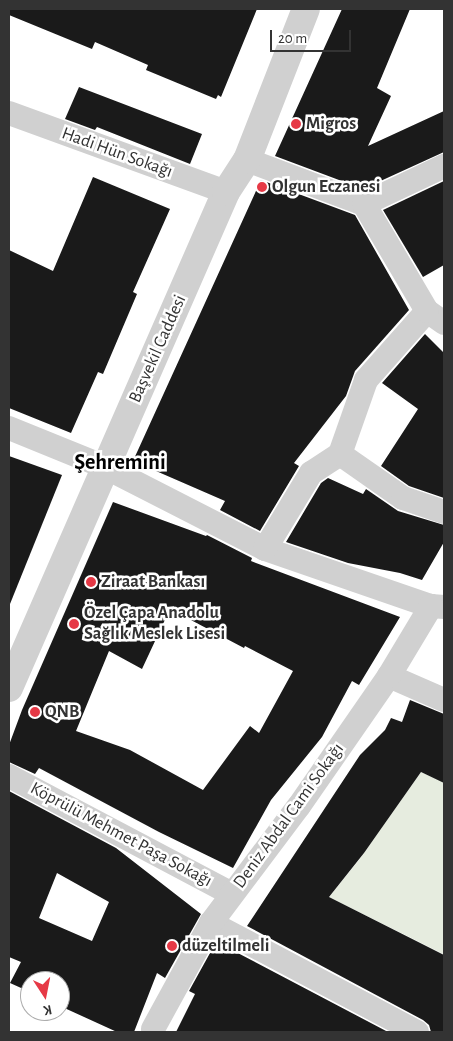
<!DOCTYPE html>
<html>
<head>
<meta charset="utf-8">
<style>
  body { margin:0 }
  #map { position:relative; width:453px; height:1041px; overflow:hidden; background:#fff; font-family:"Alegreya Sans",sans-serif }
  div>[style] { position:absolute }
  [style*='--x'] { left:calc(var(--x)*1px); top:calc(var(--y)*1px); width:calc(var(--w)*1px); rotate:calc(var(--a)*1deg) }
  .green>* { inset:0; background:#e6ecdf }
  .building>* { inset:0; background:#1a1a1a }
  .minor>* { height:24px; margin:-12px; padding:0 12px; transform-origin:12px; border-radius:12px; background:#d0d0d0 }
  .tertiary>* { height:28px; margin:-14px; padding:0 14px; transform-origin:14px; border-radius:14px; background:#d0d0d0 }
  .dots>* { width:14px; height:14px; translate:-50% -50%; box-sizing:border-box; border:2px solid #fff; border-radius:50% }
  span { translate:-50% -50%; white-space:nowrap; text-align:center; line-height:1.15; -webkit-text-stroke:5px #fff; paint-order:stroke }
  .poi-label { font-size:18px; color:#333; font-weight:700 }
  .left { translate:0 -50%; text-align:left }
  .street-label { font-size:18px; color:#333 }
  .district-label { font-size:22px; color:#000; font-weight:700 }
  .frame { position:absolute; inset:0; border:10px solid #333; pointer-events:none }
  .north { position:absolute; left:20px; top:971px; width:50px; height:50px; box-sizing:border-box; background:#fff; border:1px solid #adadad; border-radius:50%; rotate:169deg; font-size:14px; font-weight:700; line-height:20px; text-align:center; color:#333 }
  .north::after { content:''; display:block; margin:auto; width:18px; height:22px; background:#e63946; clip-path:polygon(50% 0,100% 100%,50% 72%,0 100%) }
  .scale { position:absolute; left:270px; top:30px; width:81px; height:22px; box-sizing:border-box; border:2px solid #333; border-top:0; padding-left:6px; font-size:15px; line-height:18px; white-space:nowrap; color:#333; -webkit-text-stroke:4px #fff; paint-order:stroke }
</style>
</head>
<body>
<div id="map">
  <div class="green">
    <div style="clip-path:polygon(421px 772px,441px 781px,444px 776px,443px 954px,329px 897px,359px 860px)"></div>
  </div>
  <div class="building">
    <div style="clip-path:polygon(9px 9px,257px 9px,221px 97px,218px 95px,216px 99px,146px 70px,148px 65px,95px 42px,92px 49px,9px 15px)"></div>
    <div style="clip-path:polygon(342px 9px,410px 9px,377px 88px,391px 96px,368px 146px,444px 111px,444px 152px,363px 189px,275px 156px)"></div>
    <div style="clip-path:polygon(79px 87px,202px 134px,190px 164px,97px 127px,95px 130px,65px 119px)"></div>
    <div style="clip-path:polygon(93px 177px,170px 209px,133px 292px,137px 294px,103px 374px,98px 372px,71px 433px,9px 408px,9px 250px,53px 271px)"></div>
    <div style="clip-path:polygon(261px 180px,355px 215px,409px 310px,355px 371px,346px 396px,294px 463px,299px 466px,260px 531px,220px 510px,225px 501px,133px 461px)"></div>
    <div style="clip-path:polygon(444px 181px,444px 265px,423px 277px,383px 210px)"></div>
    <div style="clip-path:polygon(425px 334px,444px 353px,444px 498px,409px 486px,381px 466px,418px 409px,382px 383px)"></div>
    <div style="clip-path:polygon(9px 456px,62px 475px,10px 604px,9px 603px)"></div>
    <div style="clip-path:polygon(328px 478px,363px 494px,366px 489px,398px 511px,444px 525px,444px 542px,422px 580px,400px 573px,348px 563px,286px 542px,321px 483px)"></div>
    <div style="clip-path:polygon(evenodd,113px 502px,206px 536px,207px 535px,252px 558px,251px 561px,400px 617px,359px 685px,352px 681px,322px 737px,271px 800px,233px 868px,159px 832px,39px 768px,35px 774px,9px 762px,9px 745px,22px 710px,113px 502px,170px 609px,244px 648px,245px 646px,293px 671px,259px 733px,250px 726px,203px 790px,130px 750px,76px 731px,109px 651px,142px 669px,170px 609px)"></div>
    <div style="clip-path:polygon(410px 700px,444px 714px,444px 783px,421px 772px,364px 853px,329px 897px,444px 955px,444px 1032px,431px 1032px,429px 1025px,423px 1020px,247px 926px,360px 755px,385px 730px,391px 718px,402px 722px)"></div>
    <div style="clip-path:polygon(evenodd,9px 791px,116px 848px,201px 914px,165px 978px,157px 973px,134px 1032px,117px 1032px,60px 1006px,60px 981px,30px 981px,30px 992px,10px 983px,21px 962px,9px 957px,9px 791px,57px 873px,109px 902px,92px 941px,39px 918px,57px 873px)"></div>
    <div style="clip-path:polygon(215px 944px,230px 952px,232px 950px,388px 1032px,176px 1032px,195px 994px,189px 991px)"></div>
  </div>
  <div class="minor">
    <div style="--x:9;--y:113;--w:231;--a:20"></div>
    <div style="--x:247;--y:160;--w:125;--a:20.6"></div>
    <div style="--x:364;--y:204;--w:89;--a:-25.4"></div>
    <div style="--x:427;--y:311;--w:21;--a:35"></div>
    <div style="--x:9;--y:428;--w:104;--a:22.1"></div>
    <div style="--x:105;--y:467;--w:180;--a:27.1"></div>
    <div style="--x:265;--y:549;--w:176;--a:19"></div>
    <div style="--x:431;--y:606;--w:13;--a:4"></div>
    <div style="--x:340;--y:454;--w:77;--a:34.9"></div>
    <div style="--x:403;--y:498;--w:43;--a:18.9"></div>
    <div style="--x:265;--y:549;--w:89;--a:-58.8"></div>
    <div style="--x:311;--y:473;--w:35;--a:-33"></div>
    <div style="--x:340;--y:454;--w:78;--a:-70.6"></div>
    <div style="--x:366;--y:380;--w:92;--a:-48.5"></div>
    <div style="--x:427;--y:311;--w:124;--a:-120.5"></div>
    <div style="--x:389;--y:676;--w:60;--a:23.6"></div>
    <div style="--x:9;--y:776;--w:252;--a:27.9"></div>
    <div style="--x:211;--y:923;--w:233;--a:27.9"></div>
    <div style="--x:153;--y:1029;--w:121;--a:-61.3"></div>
    <div style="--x:211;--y:923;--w:146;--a:-53.1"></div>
    <div style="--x:299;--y:806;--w:158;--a:-55.3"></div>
    <div style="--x:389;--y:676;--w:82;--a:-59"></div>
  </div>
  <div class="tertiary">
    <div style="--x:9;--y:688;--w:541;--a:-66.37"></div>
    <div style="--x:226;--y:192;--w:38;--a:-57"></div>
    <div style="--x:247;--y:160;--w:162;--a:-68.7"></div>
  </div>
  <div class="dots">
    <div style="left:296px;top:124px;background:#e63946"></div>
    <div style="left:262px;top:187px;background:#e63946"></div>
    <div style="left:91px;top:582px;background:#e63946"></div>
    <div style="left:74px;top:624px;background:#e63946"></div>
    <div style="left:35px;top:712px;background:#e63946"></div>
    <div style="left:172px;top:946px;background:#e63946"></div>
  </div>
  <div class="poi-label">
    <span class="left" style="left:306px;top:124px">Migros</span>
    <span class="left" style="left:272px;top:187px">Olgun Eczanesi</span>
    <span class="left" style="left:101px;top:582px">Ziraat Bankası</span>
    <span class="left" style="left:84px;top:624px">Özel Çapa Anadolu<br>Sağlık Meslek Lisesi</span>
    <span class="left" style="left:45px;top:712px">QNB</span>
    <span class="left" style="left:182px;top:946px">düzeltilmeli</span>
  </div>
  <div class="street-label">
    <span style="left:117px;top:153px;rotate:20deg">Hadi Hün Sokağı</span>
    <span style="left:158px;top:349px;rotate:-66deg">Başvekil Caddesi</span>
    <span style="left:289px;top:816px;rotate:-54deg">Deniz Abdal Cami Sokağı</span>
    <span style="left:121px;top:835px;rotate:28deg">Köprülü Mehmet Paşa Sokağı</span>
  </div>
  <div class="district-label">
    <span style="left:120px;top:463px">Şehremini</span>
  </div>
  <div class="frame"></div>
  <div class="north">K</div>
  <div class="scale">20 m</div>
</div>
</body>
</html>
